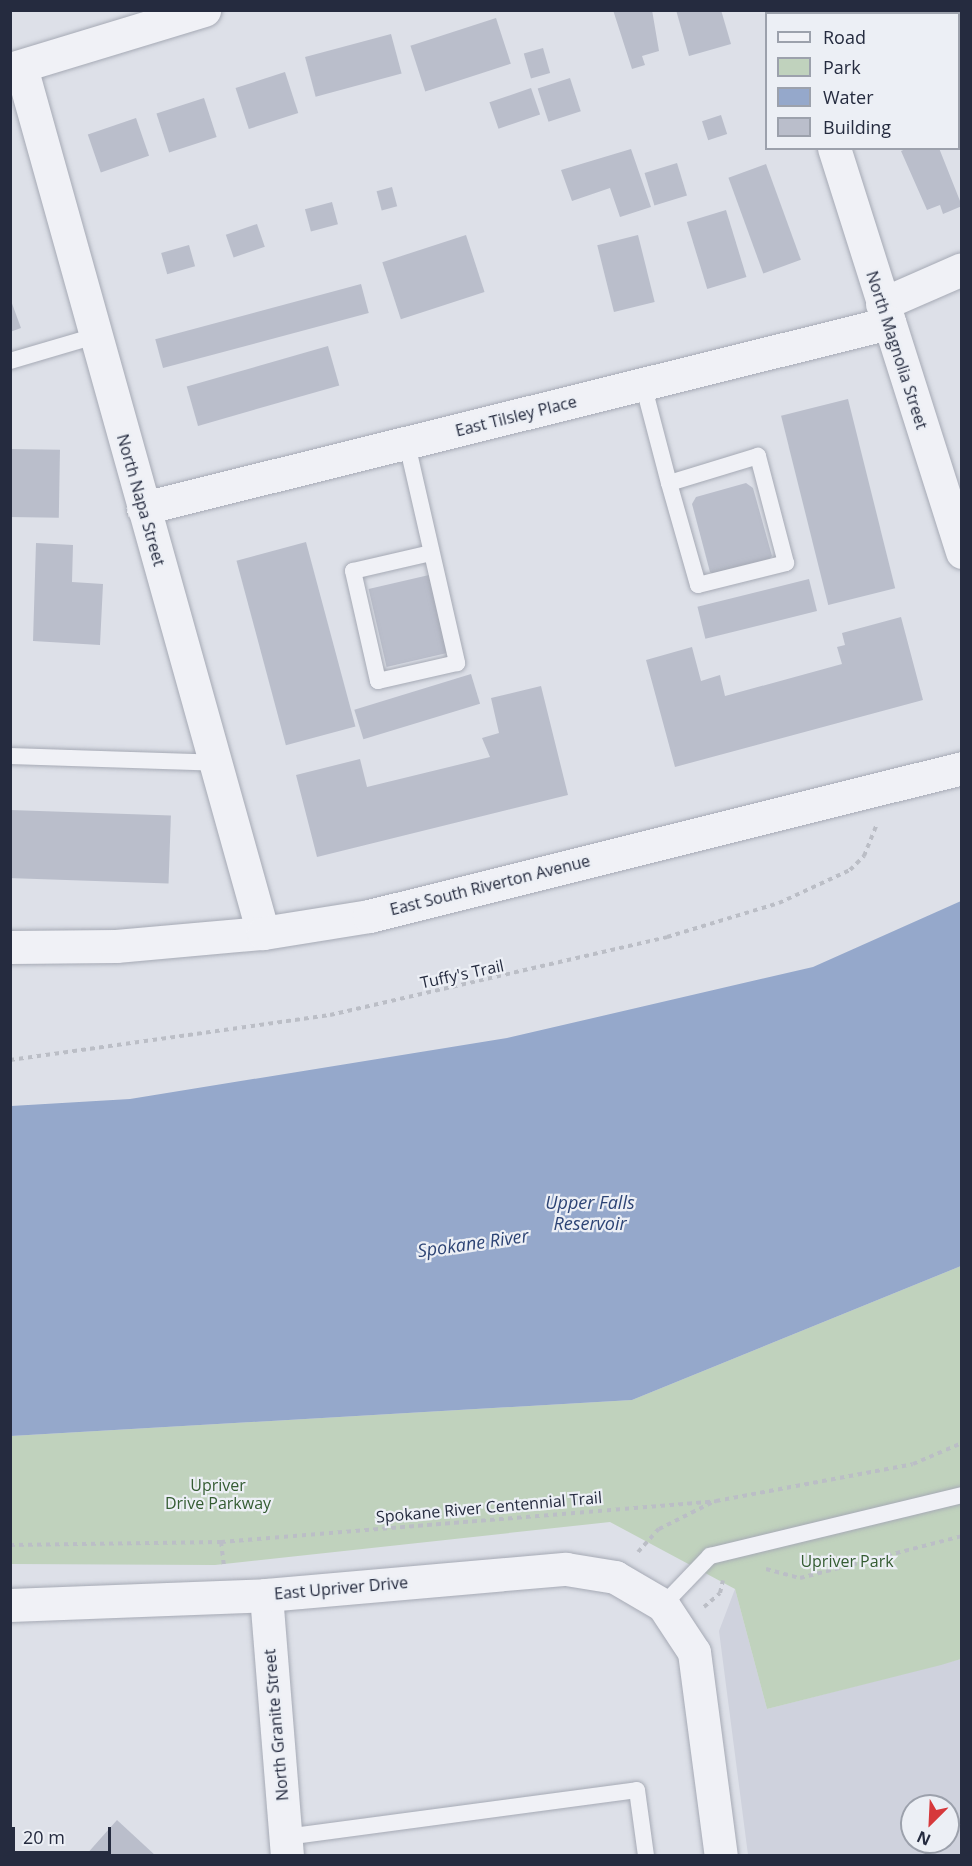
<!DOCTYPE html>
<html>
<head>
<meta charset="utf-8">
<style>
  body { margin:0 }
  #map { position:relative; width:972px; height:1866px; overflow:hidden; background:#dde0e8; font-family:"Open Sans",sans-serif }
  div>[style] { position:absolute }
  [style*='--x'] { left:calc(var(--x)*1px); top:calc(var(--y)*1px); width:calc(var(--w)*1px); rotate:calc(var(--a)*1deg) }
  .built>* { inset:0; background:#cfd2dd }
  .green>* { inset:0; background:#c0d2bd }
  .water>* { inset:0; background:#95a8cb }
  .building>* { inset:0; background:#babecb; transform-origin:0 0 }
  .path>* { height:4px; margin-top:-2px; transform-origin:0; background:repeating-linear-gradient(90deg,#bbbec6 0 4.5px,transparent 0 9px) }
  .roads { filter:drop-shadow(0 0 2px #a6aab5) drop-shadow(0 0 2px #a6aab5) }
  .service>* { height:16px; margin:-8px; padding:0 8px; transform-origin:8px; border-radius:8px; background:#f0f1f6 }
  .minor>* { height:33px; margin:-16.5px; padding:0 16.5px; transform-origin:16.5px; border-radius:16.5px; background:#f0f1f6 }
  .tertiary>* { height:33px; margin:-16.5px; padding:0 16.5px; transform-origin:16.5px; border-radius:16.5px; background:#f0f1f6 }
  span { translate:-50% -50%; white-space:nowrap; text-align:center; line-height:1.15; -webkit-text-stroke:4.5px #eceff5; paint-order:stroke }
  .street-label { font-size:16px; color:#252b3f }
  .park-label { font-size:16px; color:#345c32 }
  .water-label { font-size:18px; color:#2d4475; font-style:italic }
  .frame { position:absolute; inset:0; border:12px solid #252b3f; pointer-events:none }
  .legend { position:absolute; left:765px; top:12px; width:195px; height:138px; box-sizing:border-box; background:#eceff5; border:2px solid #9ca1ac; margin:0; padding:8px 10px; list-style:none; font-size:18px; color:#252b3f }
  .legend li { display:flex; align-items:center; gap:12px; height:30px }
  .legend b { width:30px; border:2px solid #9ca1ac }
  .north { position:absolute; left:900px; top:1794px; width:60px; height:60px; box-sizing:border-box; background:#eceff5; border:2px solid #9ca1ac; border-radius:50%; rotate:204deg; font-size:16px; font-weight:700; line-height:24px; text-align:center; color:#252b3f }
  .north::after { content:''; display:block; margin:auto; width:21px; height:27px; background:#d6383b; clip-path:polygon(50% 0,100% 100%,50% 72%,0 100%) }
  .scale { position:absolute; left:12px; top:1827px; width:99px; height:27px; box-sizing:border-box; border:3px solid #252b3f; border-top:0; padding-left:8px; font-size:18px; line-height:21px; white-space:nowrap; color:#252b3f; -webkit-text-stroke:4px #eceff5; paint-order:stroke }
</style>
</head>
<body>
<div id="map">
  <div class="built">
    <div style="clip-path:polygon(evenodd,735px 1589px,767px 1709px,961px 1659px,961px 1855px,748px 1855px,719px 1631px,735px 1589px,912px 1806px,948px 1806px,948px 1842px,912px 1842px,912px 1806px)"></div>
  </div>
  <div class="green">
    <div style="clip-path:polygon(961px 1266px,961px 1659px,941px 1665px,767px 1709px,735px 1589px,610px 1522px,215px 1565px,11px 1564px,11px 1436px,632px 1400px)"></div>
  </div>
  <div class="water">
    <div style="clip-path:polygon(961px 901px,961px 1266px,632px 1400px,11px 1436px,11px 1106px,130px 1099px,507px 1038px,813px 967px)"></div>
  </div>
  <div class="building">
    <div style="clip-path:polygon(613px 10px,652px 10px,659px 51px,642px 56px,645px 65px,632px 69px)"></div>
    <div style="clip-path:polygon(676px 10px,721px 10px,731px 44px,689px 56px)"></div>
    <div style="left:855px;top:10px;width:40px;height:4px"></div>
    <div style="left:496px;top:18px;width:48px;height:90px;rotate:72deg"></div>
    <div style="clip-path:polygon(962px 24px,962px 60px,958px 53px)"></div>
    <div style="left:391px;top:34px;width:41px;height:89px;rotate:75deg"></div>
    <div style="left:543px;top:48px;width:26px;height:20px;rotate:74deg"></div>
    <div style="left:285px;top:72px;width:43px;height:52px;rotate:72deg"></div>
    <div style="left:570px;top:78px;width:35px;height:34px;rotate:72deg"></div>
    <div style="left:531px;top:88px;width:28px;height:44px;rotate:71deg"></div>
    <div style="left:204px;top:98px;width:41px;height:50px;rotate:72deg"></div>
    <div style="left:721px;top:115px;width:20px;height:20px;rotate:72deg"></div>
    <div style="left:136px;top:118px;width:40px;height:51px;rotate:71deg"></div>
    <div style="clip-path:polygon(908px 148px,939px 148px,962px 206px,943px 214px,940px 205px,927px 210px,901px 151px)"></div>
    <div style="clip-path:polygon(631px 149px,651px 207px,620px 217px,610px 188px,572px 201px,561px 170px)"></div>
    <div style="left:677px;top:163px;width:34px;height:34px;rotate:73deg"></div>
    <div style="left:766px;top:164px;width:102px;height:40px;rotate:70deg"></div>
    <div style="left:392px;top:187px;width:20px;height:16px;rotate:75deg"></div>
    <div style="left:332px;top:202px;width:23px;height:28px;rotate:75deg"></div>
    <div style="left:726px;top:210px;width:70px;height:41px;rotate:73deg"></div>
    <div style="left:257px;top:224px;width:24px;height:33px;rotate:71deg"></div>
    <div style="left:466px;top:235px;width:60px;height:88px;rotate:72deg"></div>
    <div style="left:638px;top:235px;width:69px;height:42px;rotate:76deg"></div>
    <div style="left:189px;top:245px;width:22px;height:29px;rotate:74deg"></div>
    <div style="left:361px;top:284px;width:30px;height:213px;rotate:75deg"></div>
    <div style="clip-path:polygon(10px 298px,21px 328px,10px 332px)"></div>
    <div style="left:328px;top:346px;width:41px;height:147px;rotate:74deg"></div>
    <div style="left:848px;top:399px;width:195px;height:69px;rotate:76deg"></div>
    <div style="left:10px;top:449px;width:50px;height:68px;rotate:1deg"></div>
    <div style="clip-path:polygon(746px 483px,753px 488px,772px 556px,767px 562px,717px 577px,710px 572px,692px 504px,696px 497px)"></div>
    <div style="left:306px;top:542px;width:191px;height:72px;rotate:75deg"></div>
    <div style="clip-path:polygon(36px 543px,73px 545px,72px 582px,103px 584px,100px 645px,33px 641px)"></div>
    <div style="left:429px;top:575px;width:80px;height:62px;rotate:77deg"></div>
    <div style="left:809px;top:579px;width:33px;height:115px;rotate:76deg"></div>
    <div style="clip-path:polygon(901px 617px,923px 700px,675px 767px,646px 660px,692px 647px,701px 681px,720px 675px,725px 696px,842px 664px,837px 647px,845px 645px,842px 633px)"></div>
    <div style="left:471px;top:674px;width:31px;height:122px;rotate:73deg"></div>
    <div style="clip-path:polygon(541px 686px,568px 795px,317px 857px,296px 775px,360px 759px,367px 787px,490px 757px,482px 738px,499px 733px,491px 698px)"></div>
    <div style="left:10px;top:810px;width:161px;height:68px;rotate:2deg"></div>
    <div style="clip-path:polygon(117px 1820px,156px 1856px,85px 1856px)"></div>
  </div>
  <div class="path">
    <div style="--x:10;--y:1060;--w:323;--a:-8"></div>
    <div style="--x:330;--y:1015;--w:346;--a:-13"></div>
    <div style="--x:667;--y:937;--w:117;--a:-16.9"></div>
    <div style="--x:779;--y:903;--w:78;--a:-24.9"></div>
    <div style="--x:850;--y:870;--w:20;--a:-45"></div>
    <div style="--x:864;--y:856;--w:35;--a:-68"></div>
    <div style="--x:221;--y:1542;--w:23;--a:83"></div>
    <div style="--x:10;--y:1545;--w:211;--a:-0.8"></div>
    <div style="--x:221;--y:1542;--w:497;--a:-4.7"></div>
    <div style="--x:716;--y:1501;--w:200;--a:-10.6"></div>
    <div style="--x:913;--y:1464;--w:53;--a:-23.2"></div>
    <div style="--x:638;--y:1552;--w:31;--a:-48"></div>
    <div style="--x:659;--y:1529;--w:60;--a:-26.6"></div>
    <div style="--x:766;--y:1569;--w:35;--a:15"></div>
    <div style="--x:800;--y:1578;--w:167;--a:-14.5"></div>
    <div style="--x:704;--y:1607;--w:21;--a:-41"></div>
    <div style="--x:720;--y:1593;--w:13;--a:-77"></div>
  </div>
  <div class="roads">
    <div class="service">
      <div style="--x:947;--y:14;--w:8;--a:-30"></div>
      <div style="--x:10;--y:361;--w:89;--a:-16.4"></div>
      <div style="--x:643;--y:384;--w:102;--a:75.3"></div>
      <div style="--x:669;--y:483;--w:106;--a:74.1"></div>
      <div style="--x:698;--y:585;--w:91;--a:-14"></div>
      <div style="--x:786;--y:563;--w:111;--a:-104.7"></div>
      <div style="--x:758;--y:456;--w:93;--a:163.1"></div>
      <div style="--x:407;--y:444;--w:225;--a:77.1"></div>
      <div style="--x:457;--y:663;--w:81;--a:167.2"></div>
      <div style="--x:378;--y:681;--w:113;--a:-102.8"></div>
      <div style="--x:353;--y:571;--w:80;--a:-13"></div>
      <div style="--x:10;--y:756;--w:207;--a:1.9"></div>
      <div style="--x:663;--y:1605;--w:68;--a:-46.2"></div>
      <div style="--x:710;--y:1556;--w:259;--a:-13.6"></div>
      <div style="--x:286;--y:1837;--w:354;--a:-7.6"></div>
      <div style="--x:637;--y:1790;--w:67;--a:82.2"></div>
    </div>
    <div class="minor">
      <div style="--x:790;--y:10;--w:4;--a:90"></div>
      <div style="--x:21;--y:67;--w:899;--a:74.39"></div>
      <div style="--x:10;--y:69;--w:203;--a:-16.9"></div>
      <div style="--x:834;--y:148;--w:424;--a:72.4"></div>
      <div style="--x:882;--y:304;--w:87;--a:-23.6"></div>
      <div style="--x:143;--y:508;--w:769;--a:-13.93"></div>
      <div style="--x:10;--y:947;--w:106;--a:-0.5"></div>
      <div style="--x:116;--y:946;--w:148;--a:-5.1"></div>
      <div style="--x:263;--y:933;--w:107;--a:-9.1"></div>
      <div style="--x:369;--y:916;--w:611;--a:-14.01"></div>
      <div style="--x:266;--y:1595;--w:262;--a:85.4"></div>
    </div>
    <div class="tertiary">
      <div style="--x:10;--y:1605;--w:256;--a:-2.2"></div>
      <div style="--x:266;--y:1595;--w:301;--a:-5"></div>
      <div style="--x:566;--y:1569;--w:50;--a:9.3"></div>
      <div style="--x:615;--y:1577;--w:56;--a:30.3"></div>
      <div style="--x:663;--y:1605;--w:56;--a:56.6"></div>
      <div style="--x:694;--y:1652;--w:206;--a:82.5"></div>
    </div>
  </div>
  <div class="street-label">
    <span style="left:897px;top:350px;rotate:72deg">North Magnolia Street</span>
    <span style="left:516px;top:416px;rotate:-14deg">East Tilsley Place</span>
    <span style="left:141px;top:500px;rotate:74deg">North Napa Street</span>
    <span style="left:490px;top:885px;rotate:-14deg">East South Riverton Avenue</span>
    <span style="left:462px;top:974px;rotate:-12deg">Tuffy's Trail</span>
    <span style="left:489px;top:1507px;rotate:-5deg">Spokane River Centennial Trail</span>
    <span style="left:341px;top:1588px;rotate:-5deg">East Upriver Drive</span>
    <span style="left:276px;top:1725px;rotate:-95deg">North Granite Street</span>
  </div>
  <div class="park-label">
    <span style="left:218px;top:1494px">Upriver<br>Drive Parkway</span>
    <span style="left:847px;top:1561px">Upriver Park</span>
  </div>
  <div class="water-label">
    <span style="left:590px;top:1213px">Upper Falls<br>Reservoir</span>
    <span style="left:473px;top:1243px;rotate:-8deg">Spokane River</span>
  </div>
  <div class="frame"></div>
  <ul class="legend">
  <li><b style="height:8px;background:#f0f1f6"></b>Road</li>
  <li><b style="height:16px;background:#c0d2bd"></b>Park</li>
  <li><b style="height:16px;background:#95a8cb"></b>Water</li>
  <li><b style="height:16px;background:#babecb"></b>Building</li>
  </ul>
  <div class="north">N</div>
  <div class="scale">20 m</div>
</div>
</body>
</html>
